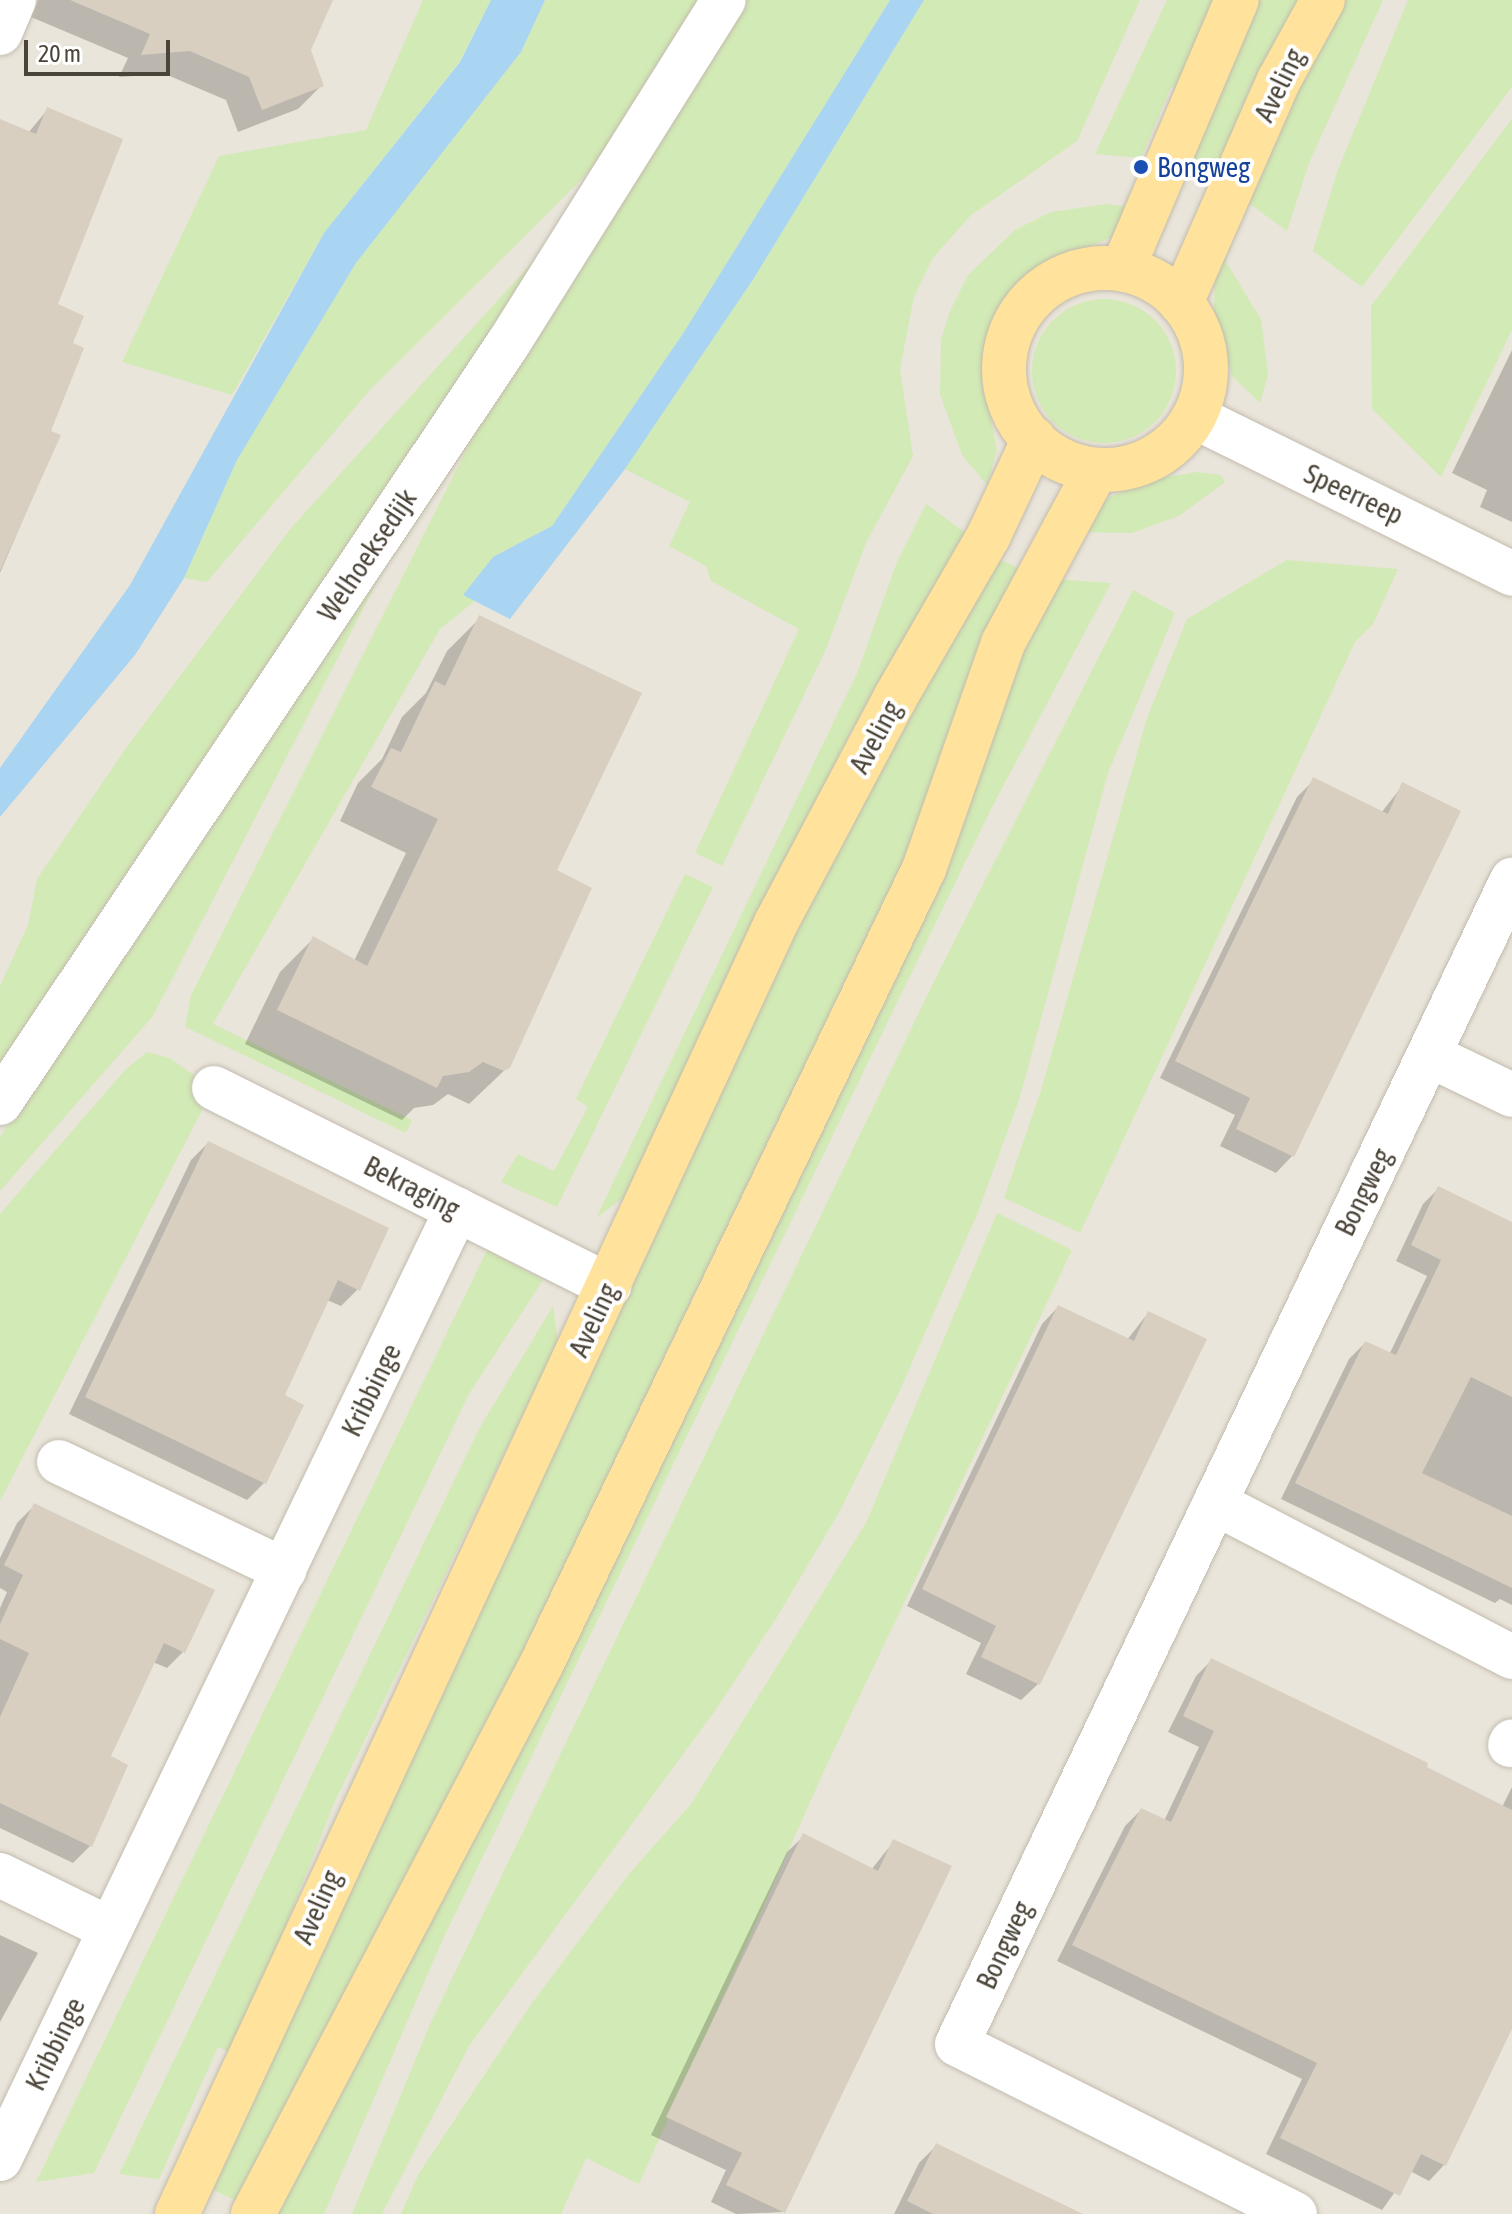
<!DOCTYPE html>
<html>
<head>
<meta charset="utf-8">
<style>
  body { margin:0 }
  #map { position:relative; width:1512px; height:2214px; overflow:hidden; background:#f6f3ec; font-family:"Asap Condensed",sans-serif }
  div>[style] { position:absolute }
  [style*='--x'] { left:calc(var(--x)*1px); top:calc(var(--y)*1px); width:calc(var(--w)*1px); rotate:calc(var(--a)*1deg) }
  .residential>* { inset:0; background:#eae5da; transform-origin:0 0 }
  .green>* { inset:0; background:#d2eab5 }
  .round { border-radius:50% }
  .water>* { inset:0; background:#a9d4f2 }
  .shadow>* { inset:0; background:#0003 }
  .building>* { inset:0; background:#d8cfc1 }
  .roads { filter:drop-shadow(0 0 2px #c2bbae) drop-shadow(0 0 2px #c2bbae) }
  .minor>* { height:44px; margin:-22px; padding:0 22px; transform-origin:22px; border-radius:22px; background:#fff }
  .major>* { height:44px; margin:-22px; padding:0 22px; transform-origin:22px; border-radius:22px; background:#ffe39c }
  .major>.ring { margin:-22px; padding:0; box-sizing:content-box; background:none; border:44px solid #ffe39c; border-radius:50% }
  .dots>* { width:22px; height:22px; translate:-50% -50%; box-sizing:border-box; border:4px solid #fff; border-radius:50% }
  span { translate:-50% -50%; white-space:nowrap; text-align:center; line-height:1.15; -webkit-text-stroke:8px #fff; paint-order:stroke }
  .street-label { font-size:28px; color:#4b4439 }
  .transit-label { font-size:28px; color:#164399 }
  .left { translate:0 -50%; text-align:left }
  .scale { position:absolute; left:24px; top:40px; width:146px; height:36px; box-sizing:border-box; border:4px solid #4b4439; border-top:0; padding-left:10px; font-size:24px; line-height:28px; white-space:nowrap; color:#4b4439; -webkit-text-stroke:6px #fff; paint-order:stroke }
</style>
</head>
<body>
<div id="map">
  <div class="residential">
    <div style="left:0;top:0;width:1512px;height:2214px"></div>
  </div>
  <div class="green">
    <div style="clip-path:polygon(423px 0,491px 0,460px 61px,324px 233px,232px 395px,122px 362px,219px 156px,366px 130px)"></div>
    <div style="clip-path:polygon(545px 0,711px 0,620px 137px,582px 179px,368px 392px,207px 582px,184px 578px,237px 460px,356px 263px,521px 52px)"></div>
    <div style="clip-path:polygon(746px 0,890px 0,684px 332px,552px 526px,493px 557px,463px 595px,475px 601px,440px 629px,213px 1024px,412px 1120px,406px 1133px,185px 1027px,191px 995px,473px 437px)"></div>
    <div style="clip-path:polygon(924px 0,1140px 0,1077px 141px,970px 216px,932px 259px,914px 297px,900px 369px,913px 456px,866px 543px,826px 649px,722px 866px,695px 853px,799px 629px,711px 581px,706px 566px,669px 546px,690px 502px,625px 469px,754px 278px)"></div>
    <div style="clip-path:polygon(1167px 0,1219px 0,1182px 94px,1171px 87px,1141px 158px,1095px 154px)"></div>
    <div style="clip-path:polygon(1253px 0,1307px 0,1214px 182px,1183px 169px)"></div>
    <div style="clip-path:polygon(1342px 0,1383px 0,1309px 163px,1287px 231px,1243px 199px)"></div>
    <div style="clip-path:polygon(1408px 0,1512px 0,1512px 87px,1362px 287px,1313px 251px,1337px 172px)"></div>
    <div style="clip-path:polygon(1512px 119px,1512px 330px,1441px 477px,1372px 409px,1371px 306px)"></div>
    <div style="clip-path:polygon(1106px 204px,1132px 207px,1115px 236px,1035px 269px,995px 316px,984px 381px,997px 450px,987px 485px,962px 455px,940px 394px,941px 340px,950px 311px,968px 275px,1015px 230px,1051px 212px)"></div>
    <div style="clip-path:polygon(576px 214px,0 1086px,0 986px,28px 925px,37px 879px,126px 748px,291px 528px)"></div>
    <div style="clip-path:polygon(1223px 257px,1261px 319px,1268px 375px,1260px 403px,1232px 376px,1214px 314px,1215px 268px)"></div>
    <div class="round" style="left:1032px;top:299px;width:144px;height:144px"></div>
    <div style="clip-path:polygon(1197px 472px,1221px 475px,1225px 482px,1179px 516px,1132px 533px,1078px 532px,1109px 497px,1160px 478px)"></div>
    <div style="clip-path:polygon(926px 504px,967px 534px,850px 734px,627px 1195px,596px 1218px,858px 671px,897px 562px)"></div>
    <div style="clip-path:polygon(410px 518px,153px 1016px,0 1191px,0 1137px,239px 784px)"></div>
    <div style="clip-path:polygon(994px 557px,1025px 571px,879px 918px,512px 1682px,239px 2202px,207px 2187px,885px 738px)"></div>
    <div style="clip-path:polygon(1287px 560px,1398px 569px,1373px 624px,1355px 642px,1080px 1233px,1004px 1198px,1041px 1090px,1147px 718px,1187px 619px)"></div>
    <div style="clip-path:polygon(1054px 579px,1111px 583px,991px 809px,442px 1941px,324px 2214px,271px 2214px,433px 1918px,982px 745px)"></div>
    <div style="clip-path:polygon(1133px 590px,1175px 613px,1108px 773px,1019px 1100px,978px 1212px,900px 1390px,841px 1509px,777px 1617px,714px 1712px,469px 2046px,382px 2214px,352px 2214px,430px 2024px,939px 971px)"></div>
    <div style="clip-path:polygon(685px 874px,713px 887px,557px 1207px,501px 1182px,518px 1154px,554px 1171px,588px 1107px,576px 1099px)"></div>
    <div style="clip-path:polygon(147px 1052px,170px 1058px,213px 1089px,0 1501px,0 1214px,126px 1069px)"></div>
    <div style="clip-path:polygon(997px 1213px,1072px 1250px,824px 1771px,639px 2184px,586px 2158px,561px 2214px,401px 2214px,418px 2175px,532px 2003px,629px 1874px,691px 1804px,866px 1523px)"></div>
    <div style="clip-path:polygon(487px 1250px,543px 1280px,469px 1394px,94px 2173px,36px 2182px)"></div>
    <div style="clip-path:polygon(553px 1306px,558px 1343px,335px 1801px,235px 2054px,218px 2047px,159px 2179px,119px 2174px,479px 1429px)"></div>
  </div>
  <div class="water">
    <div style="clip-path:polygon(491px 0,545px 0,521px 52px,356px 263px,237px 460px,184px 578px,135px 655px,0 817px,0 768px,130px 585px,324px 233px,460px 62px)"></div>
    <div style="clip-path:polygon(890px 0,924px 0,754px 278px,625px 469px,510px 619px,463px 595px,493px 557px,552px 526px,684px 332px)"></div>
  </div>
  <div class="shadow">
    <div style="clip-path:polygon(38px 0,331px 0,309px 50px,322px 85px,298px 109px,238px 132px,226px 100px,165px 74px,119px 77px,128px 58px,31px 17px)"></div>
    <div style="clip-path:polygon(48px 109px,56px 305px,70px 344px,48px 432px,59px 436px,0 573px,0 121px,28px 133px)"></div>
    <div style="clip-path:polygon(1512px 350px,1512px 522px,1480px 507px,1487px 490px,1452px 473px)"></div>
    <div style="clip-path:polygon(480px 618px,554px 871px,590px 889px,508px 1067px,469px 1104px,448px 1094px,433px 1105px,414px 1108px,402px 1120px,245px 1044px,280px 972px,313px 939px,354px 961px,406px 853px,340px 821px,358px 783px,382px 759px,402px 717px,426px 693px,447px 651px)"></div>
    <div style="clip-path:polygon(1314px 780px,1381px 813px,1403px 785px,1292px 1156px,1276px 1173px,1220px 1146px,1235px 1115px,1160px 1078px,1297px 797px)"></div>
    <div style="clip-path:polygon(208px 1143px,358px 1289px,341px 1306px,327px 1300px,282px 1396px,302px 1406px,264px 1483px,247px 1500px,69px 1414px,191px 1160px)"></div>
    <div style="clip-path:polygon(1439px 1188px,1512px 1224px,1512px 1605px,1500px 1599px,1495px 1603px,1281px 1499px,1349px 1359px,1365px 1343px,1389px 1355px,1427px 1276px,1396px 1261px,1423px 1204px)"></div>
    <div style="clip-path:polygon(1058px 1307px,1127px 1340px,1148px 1313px,1038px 1684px,1021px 1700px,966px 1674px,981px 1643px,907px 1606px,1042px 1324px)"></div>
    <div style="clip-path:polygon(34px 1506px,184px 1651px,167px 1668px,153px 1662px,109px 1757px,90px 1846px,73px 1863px,0 1828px,0 1608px,7px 1592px,0 1588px,0 1558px,17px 1523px)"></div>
    <div style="clip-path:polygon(1212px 1660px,1502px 1807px,1512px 1787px,1512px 2024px,1444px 2165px,1429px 2181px,1410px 2171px,1382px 2210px,1266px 2154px,1302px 2079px,1057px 1961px,1125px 1826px,1141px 1810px,1164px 1821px,1199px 1747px,1168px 1732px,1196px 1676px)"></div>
    <div style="clip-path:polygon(804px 1836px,871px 1870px,894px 1841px,783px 2212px,736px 2214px,711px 2202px,726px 2170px,651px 2135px,787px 1852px)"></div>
    <div style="clip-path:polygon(0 1935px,38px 1953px,0 2022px)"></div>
    <div style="clip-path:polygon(936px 2146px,1078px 2214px,894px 2214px,919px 2163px)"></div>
  </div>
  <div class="building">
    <div style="clip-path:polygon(70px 0,333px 0,311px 50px,324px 86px,262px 110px,249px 77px,190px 51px,141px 55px,150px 34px)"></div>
    <div style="clip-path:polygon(47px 107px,123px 139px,58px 304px,84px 316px,73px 343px,84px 348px,51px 431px,61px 435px,0 571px,0 119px,36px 134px)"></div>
    <div style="clip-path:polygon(479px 615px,642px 693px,557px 870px,592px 888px,510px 1068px,504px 1071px,483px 1062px,469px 1072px,443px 1076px,437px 1088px,277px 1010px,313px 936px,367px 966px,438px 819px,371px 787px,391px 748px,401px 752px,435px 681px,445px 686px)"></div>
    <div style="clip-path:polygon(1313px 777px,1388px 814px,1402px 782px,1461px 811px,1294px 1157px,1236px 1129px,1250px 1098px,1175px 1061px)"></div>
    <div style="clip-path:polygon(208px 1141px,389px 1228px,360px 1291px,338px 1280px,285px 1395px,304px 1405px,266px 1484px,85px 1397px)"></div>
    <div style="clip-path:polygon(1438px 1186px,1512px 1222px,1512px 1397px,1471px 1377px,1422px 1473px,1512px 1516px,1512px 1588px,1295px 1483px,1365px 1341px,1396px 1355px,1441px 1260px,1411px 1245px)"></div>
    <div style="clip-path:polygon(1058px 1305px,1134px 1341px,1148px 1311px,1207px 1339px,1040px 1685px,981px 1657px,996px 1626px,922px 1589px)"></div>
    <div style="clip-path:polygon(34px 1503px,215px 1590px,185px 1653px,164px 1643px,111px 1756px,128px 1765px,92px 1847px,0 1803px,0 1717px,29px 1653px,0 1639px,0 1624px,23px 1575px,4px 1565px)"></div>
    <div style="clip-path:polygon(1211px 1658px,1428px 1763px,1427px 1767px,1512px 1810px,1512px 2029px,1446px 2166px,1421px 2154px,1400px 2196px,1280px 2138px,1317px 2063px,1072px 1945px,1141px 1808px,1171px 1822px,1214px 1731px,1183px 1716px)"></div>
    <div style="clip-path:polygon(803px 1833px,878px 1871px,893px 1839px,952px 1866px,785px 2213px,726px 2185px,742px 2153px,666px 2117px)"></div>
    <div style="clip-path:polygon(936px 2143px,981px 2165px,1083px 2214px,933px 2214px,907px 2201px)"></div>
  </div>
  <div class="roads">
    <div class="minor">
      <div style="--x:0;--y:33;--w:36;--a:-67"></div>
      <div style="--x:1195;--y:417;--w:354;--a:26.3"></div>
      <div style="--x:1429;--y:1055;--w:92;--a:25.7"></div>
      <div style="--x:214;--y:1088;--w:442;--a:26.6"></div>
      <div style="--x:0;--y:1103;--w:913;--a:-56.21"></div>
      <div style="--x:508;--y:344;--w:406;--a:-57.9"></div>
      <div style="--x:59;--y:1462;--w:250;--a:25.6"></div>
      <div style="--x:1215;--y:1503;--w:335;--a:27.4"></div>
      <div style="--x:1510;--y:1745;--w:4;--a:-63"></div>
      <div style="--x:0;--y:1875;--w:123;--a:26.1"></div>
      <div style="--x:0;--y:2159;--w:1054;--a:-64.31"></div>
      <div style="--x:1295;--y:2214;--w:378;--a:-153.3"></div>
      <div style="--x:957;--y:2044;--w:1290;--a:-64.51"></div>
    </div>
    <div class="major">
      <div class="ring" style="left:1004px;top:268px;width:158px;height:158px"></div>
      <div style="--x:1123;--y:268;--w:291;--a:-67"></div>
      <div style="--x:1181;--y:303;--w:244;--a:-66.3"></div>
      <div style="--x:1279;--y:80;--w:91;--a:-61.2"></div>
      <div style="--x:177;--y:2214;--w:1425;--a:-65.11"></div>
      <div style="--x:777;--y:921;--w:252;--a:-62.1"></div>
      <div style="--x:895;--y:698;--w:188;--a:-60"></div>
      <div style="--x:989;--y:535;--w:106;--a:-64.9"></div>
      <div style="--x:253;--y:2214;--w:622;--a:-62.32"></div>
      <div style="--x:542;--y:1663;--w:881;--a:-64.31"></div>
      <div style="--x:924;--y:869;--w:239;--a:-70.7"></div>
      <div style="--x:1003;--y:643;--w:196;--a:-61.7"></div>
    </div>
  </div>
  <div class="dots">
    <div style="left:1141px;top:167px;background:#1a4fb4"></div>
  </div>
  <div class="street-label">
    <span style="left:1279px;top:85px;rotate:-64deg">Aveling</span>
    <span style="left:1354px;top:494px;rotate:25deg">Speerreep</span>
    <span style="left:367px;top:555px;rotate:-56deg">Welhoeksedijk</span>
    <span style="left:875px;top:737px;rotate:-62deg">Aveling</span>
    <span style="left:412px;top:1187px;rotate:27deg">Bekraging</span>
    <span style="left:1363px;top:1192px;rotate:-64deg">Bongweg</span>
    <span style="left:593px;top:1320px;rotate:-65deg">Aveling</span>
    <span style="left:371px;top:1390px;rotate:-64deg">Kribbinge</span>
    <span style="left:317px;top:1907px;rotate:-66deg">Aveling</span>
    <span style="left:1004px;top:1945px;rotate:-65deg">Bongweg</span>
    <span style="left:55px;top:2044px;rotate:-64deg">Kribbinge</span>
  </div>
  <div class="transit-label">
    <span class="left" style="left:1157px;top:167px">Bongweg</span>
  </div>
  <div class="scale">20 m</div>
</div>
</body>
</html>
